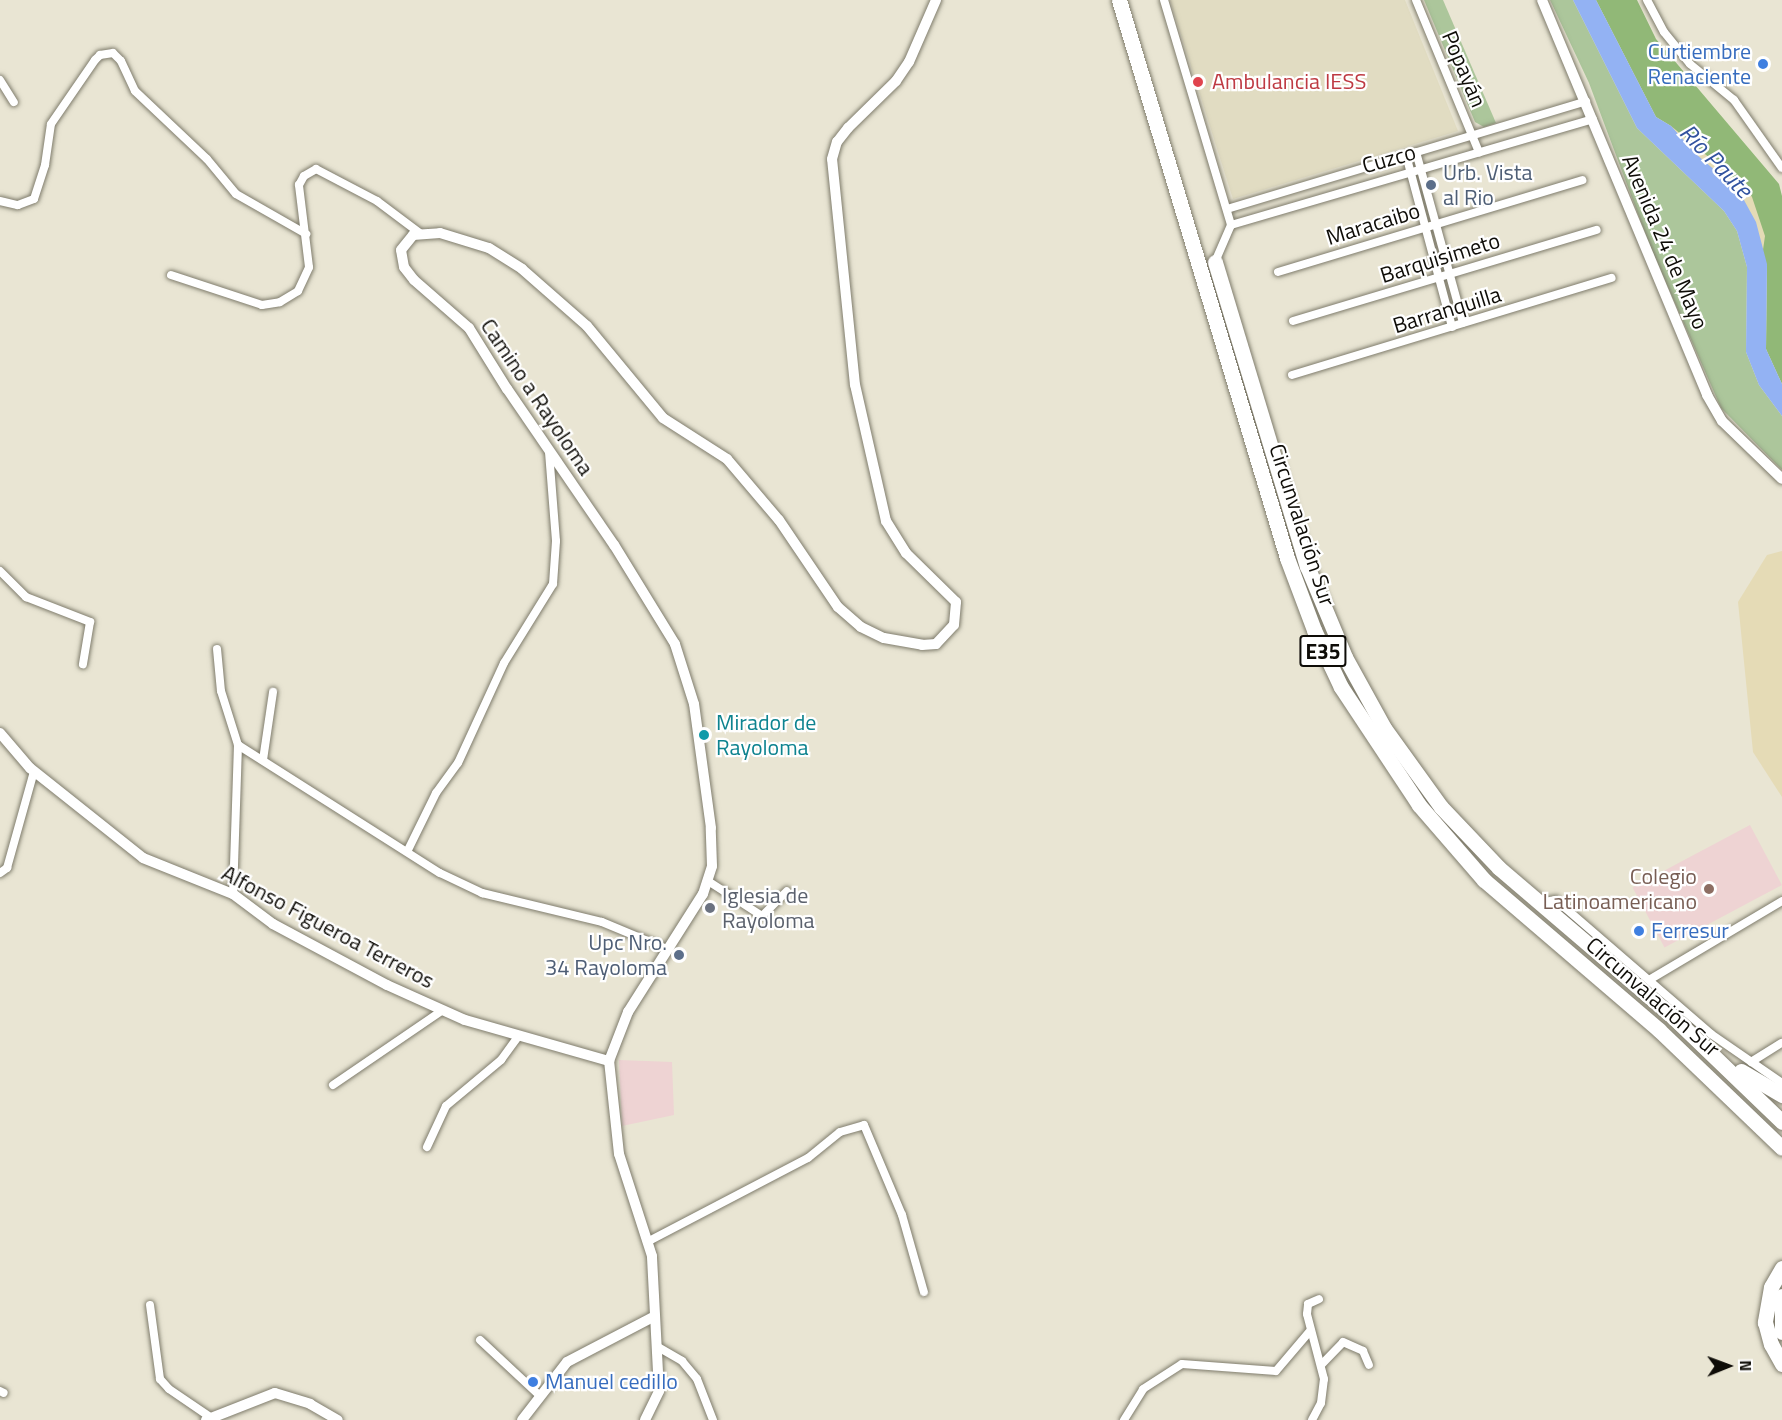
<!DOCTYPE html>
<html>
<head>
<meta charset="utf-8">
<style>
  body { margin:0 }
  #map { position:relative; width:1782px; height:1420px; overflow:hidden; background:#e9e5d3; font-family:"Titillium Web",sans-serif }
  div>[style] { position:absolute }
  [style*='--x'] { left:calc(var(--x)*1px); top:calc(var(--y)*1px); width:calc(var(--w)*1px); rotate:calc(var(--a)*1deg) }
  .built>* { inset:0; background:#e1dcc2 }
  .education>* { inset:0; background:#eed3d3; transform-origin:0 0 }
  .green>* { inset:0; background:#acc69b }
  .forest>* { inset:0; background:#91b877 }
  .sand>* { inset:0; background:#e5dbb6 }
  .water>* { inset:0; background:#93b2f3 }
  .roads { filter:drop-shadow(0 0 2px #7f7c6c) drop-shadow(0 0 2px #7f7c6c) }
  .street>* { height:8px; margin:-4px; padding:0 4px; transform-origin:4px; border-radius:4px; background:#fff }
  .secondary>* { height:10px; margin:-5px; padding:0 5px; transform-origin:5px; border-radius:5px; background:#fff }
  .highway>* { height:15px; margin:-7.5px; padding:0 7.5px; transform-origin:7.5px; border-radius:7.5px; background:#fff }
  .dots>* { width:16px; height:16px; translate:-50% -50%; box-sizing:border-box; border:3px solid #fff; border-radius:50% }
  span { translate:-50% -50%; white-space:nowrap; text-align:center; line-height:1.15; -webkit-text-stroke:4.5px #fff; paint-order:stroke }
  .shield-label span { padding:2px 4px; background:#fff; border:2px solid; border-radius:4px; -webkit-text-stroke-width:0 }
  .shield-label { font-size:21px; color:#0e0c07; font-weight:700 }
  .shop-label { font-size:22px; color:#366cbe }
  .right { translate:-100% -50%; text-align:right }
  .left { translate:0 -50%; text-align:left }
  .street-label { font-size:22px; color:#0e0c07 }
  .health-label { font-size:22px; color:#be3a42 }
  .service-label { font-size:22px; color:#4e5e75 }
  .culture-label { font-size:22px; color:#0d838f }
  .education-label { font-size:22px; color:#785e54 }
  .worship-label { font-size:22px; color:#5b616d }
  .water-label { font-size:24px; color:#32539f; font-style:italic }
  .north { position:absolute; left:1698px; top:1336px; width:60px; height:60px; -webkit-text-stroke:4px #fff; paint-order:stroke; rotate:89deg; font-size:16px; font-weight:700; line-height:24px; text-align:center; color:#0e0c07 }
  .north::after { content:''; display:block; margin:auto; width:21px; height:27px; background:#0e0c07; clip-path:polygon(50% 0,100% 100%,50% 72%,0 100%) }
</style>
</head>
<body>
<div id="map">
  <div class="built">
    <div style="clip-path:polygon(1170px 0,1405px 0,1458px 131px,1233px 199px)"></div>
  </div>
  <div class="education">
    <div style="left:1750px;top:825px;width:68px;height:133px;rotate:62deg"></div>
    <div style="clip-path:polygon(619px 1060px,672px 1062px,674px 1115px,622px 1126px)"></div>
  </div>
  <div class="green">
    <div style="clip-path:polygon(1424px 0,1443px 0,1496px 123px,1484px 127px,1475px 122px)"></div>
    <div style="clip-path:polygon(1550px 0,1573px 0,1637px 128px,1724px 211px,1737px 231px,1747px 267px,1746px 352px,1759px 385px,1782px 416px,1782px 470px,1721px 408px,1650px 246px,1589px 83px)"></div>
  </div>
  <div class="forest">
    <div style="clip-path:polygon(1596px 0,1637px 0,1656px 39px,1779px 184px,1782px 196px,1782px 384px,1766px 349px,1767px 266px,1671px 126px,1656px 117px)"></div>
  </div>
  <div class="sand">
    <div style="clip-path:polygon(1671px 126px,1734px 178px,1740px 180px,1752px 197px,1765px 236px,1763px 250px,1755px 232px)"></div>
    <div style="clip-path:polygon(1782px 551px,1782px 797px,1753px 752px,1738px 602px,1767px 555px)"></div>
  </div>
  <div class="water">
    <div style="clip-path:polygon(1573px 0,1596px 0,1656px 117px,1671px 126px,1696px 154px,1739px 191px,1756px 222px,1767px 264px,1766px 349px,1782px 384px,1782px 416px,1759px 385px,1746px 352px,1747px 267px,1737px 231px,1724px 211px,1637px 128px)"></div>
  </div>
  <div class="roads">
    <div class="street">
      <div style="--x:1164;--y:0;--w:235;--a:73.4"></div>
      <div style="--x:1231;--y:225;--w:40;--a:113.4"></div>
      <div style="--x:1416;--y:0;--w:165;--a:67.5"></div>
      <div style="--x:1647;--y:0;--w:36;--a:62"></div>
      <div style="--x:1664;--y:32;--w:41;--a:50.9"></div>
      <div style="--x:1690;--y:64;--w:57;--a:39.3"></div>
      <div style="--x:1734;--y:100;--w:83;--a:54.8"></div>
      <div style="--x:0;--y:80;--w:26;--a:58"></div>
      <div style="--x:1416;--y:152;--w:177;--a:74.6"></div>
      <div style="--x:1406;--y:155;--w:178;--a:75"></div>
      <div style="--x:0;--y:201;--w:18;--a:13"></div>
      <div style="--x:18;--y:205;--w:17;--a:-21"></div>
      <div style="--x:34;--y:199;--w:36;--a:-72"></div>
      <div style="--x:45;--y:165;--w:41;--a:-81.7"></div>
      <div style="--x:51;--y:124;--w:78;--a:-55.5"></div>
      <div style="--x:95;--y:60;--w:7;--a:-45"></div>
      <div style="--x:100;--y:55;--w:13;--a:-9"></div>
      <div style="--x:113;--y:53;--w:11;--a:45"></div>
      <div style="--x:121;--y:61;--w:33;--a:65"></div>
      <div style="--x:135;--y:91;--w:99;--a:43.4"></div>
      <div style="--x:207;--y:159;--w:45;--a:50.4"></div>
      <div style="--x:236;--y:194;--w:81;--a:29.7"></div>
      <div style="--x:1227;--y:209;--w:375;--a:-16.7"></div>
      <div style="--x:1231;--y:225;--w:377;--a:-16.3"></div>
      <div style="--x:1278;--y:272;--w:318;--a:-16.8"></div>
      <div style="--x:171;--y:275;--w:96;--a:18.2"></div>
      <div style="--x:262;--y:305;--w:18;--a:-9"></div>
      <div style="--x:280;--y:302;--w:21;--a:-31"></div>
      <div style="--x:298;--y:291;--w:26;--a:-65"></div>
      <div style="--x:309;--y:267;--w:83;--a:-97"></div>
      <div style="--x:299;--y:185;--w:10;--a:-61"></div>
      <div style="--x:304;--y:176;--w:14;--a:-30"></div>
      <div style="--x:316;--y:169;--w:69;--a:27.7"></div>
      <div style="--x:377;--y:201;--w:55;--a:36.9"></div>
      <div style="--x:1293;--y:321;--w:317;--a:-16.7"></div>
      <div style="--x:1292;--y:375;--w:334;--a:-16.9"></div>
      <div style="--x:0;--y:571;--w:37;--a:45"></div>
      <div style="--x:26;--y:597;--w:69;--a:21.3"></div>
      <div style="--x:90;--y:622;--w:43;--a:99.5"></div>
      <div style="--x:217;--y:649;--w:42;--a:84.6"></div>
      <div style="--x:221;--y:691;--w:57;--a:72.5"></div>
      <div style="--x:238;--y:745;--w:149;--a:91.9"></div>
      <div style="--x:238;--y:745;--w:239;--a:32.4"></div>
      <div style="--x:440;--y:873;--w:47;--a:25.5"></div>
      <div style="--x:482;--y:893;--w:123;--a:13.6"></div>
      <div style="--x:602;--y:922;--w:70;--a:22.6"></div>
      <div style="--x:263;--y:760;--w:69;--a:-81.6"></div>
      <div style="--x:408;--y:850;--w:64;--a:-63.8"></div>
      <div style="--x:436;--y:793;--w:37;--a:-54"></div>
      <div style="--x:458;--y:763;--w:110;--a:-65.3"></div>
      <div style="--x:504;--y:663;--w:93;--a:-58.2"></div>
      <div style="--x:553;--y:584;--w:43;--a:-86"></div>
      <div style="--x:556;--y:541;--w:88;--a:-94.5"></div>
      <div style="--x:0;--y:873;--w:9;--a:-36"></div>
      <div style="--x:7;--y:868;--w:101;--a:-74.4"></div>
      <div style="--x:708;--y:881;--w:64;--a:32.9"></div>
      <div style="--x:762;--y:916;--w:35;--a:-45"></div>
      <div style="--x:1539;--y:903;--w:17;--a:-10"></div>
      <div style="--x:1556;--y:900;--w:205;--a:40.8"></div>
      <div style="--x:1711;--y:1034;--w:86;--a:34.6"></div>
      <div style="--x:1649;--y:980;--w:155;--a:-30.7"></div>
      <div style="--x:1751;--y:1062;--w:36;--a:-32"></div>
      <div style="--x:333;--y:1085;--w:133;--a:-34.3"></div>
      <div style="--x:427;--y:1147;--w:45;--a:-65.1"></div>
      <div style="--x:446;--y:1106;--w:72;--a:-39.9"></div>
      <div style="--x:501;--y:1060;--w:29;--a:-54"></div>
      <div style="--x:647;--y:1242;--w:182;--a:-27.6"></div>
      <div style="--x:808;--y:1158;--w:41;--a:-39.1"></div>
      <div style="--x:840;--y:1132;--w:25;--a:-16"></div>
      <div style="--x:864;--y:1125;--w:98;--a:67.1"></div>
      <div style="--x:902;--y:1215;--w:80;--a:74.1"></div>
      <div style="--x:150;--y:1305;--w:75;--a:82.3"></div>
      <div style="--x:160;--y:1379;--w:13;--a:48"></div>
      <div style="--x:169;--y:1389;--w:50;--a:34.3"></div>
      <div style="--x:480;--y:1340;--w:82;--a:43"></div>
      <div style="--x:658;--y:1347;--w:28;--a:30"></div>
      <div style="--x:682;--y:1361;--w:23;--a:50"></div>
      <div style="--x:697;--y:1379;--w:44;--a:68.7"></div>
      <div style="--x:1322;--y:1364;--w:30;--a:-46"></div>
      <div style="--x:1343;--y:1342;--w:22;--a:24"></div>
      <div style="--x:1363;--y:1351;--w:15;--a:67"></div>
      <div style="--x:0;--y:1391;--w:4;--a:27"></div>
      <div style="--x:1124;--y:1420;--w:36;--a:-58"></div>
      <div style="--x:1143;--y:1389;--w:46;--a:-32.7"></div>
      <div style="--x:1182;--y:1364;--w:94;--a:4.3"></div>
      <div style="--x:1276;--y:1371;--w:52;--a:-49.6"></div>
      <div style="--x:1312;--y:1420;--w:19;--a:-62"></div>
      <div style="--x:1321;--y:1403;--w:24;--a:-83"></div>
      <div style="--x:1324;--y:1379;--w:67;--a:-104.7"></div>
      <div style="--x:1307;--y:1314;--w:10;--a:-84"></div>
      <div style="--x:1308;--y:1304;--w:12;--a:-24"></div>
    </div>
    <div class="secondary">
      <div style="--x:1542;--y:0;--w:428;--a:67.3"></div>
      <div style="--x:1707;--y:395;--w:30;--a:60"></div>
      <div style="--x:1722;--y:421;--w:83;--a:44"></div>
      <div style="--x:0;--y:733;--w:46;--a:49.4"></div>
      <div style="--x:30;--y:768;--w:144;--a:38.5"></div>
      <div style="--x:143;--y:858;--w:97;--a:21.8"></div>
      <div style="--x:233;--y:894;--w:50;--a:36.9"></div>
      <div style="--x:273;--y:924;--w:129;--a:28.2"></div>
      <div style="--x:387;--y:985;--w:85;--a:24.2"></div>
      <div style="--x:465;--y:1020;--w:150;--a:15.9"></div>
      <div style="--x:206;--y:1420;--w:74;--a:-21.4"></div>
      <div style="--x:275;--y:1393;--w:37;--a:17"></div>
      <div style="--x:310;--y:1404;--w:32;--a:30"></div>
      <div style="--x:522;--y:1420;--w:73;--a:-52.2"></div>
      <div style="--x:567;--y:1362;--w:99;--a:-27.6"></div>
      <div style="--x:645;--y:1420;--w:32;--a:-64"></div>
      <div style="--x:659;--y:1391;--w:135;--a:-93"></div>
      <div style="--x:652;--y:1256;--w:107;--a:-107.9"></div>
      <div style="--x:619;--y:1154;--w:94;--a:-96.1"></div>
      <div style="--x:609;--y:1061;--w:53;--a:-68.8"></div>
      <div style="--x:628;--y:1012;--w:140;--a:-57.6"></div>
      <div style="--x:703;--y:894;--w:29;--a:-72"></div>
      <div style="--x:712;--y:866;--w:38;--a:-92"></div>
      <div style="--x:711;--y:828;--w:125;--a:-97.8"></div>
      <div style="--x:694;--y:704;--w:63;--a:-107.6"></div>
      <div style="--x:675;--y:644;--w:116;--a:-121.6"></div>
      <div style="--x:614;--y:545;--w:189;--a:-124.4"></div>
      <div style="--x:507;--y:389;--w:72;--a:-121.9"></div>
      <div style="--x:469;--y:328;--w:73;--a:-138.9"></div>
      <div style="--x:414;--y:280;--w:16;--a:-128"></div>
      <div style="--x:404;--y:267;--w:17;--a:-100"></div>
      <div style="--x:401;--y:250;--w:19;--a:-51"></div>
      <div style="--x:413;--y:235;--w:27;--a:-4"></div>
      <div style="--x:440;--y:233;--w:51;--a:17"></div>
      <div style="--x:489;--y:248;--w:39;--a:32"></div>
      <div style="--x:522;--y:269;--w:86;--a:41.2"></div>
      <div style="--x:587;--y:326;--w:119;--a:50.4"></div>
      <div style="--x:663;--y:418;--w:76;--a:32.6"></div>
      <div style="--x:727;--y:459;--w:80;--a:49.6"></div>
      <div style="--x:779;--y:520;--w:105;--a:55.9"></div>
      <div style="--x:838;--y:607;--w:30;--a:41"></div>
      <div style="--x:861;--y:627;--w:25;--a:26"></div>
      <div style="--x:884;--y:638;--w:39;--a:10"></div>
      <div style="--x:922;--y:645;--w:14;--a:-4"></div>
      <div style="--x:936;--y:644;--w:26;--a:-47"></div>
      <div style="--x:954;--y:625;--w:23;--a:-85"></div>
      <div style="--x:956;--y:602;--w:70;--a:-135.6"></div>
      <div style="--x:906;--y:553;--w:38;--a:-122"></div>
      <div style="--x:886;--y:521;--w:139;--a:-102.8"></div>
      <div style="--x:855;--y:385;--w:227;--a:-95.8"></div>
      <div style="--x:832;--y:159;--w:18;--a:-74"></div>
      <div style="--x:837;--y:142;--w:18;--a:-52"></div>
      <div style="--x:848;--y:128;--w:67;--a:-44.4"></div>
      <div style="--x:896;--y:81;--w:23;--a:-56"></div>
      <div style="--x:909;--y:62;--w:68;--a:-66.5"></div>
    </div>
    <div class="highway">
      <div style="--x:1119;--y:0;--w:583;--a:73.24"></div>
      <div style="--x:1287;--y:558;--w:77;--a:69.4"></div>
      <div style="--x:1314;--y:630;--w:63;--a:64.7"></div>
      <div style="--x:1341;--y:687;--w:141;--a:56.5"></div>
      <div style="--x:1419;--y:805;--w:99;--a:49.1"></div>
      <div style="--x:1484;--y:880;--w:230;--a:40.6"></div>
      <div style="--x:1659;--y:1030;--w:170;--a:43.8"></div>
      <div style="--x:1215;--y:262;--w:318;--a:73.2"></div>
      <div style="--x:1307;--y:566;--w:99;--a:67.3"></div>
      <div style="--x:1345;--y:657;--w:81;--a:61.2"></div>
      <div style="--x:1384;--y:728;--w:97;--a:54.2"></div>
      <div style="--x:1441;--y:807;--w:84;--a:46.4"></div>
      <div style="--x:1499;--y:868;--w:228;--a:40.5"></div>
      <div style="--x:1672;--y:1016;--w:153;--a:43.9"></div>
      <div style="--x:1741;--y:1071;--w:48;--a:30.3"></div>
      <div style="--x:1782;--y:1268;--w:22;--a:120"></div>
      <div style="--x:1771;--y:1287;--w:36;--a:100"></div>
      <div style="--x:1765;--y:1322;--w:23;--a:75"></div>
      <div style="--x:1771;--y:1344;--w:23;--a:61"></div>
      <div style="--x:1782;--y:1296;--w:36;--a:90"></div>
    </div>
  </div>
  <div class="dots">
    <div style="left:1763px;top:64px;background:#3f7fe0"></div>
    <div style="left:1198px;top:82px;background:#e0444e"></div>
    <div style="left:1431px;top:185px;background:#5c6f8a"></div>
    <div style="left:704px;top:735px;background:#0f9aa8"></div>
    <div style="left:1709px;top:889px;background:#8d6e63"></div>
    <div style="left:710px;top:908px;background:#6b7280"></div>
    <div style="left:1639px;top:931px;background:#3f7fe0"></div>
    <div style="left:679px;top:955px;background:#5c6f8a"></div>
    <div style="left:533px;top:1382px;background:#3f7fe0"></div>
  </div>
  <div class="shield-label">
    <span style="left:1323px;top:651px">E35</span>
  </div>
  <div class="shop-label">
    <span class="right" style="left:1751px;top:64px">Curtiembre<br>Renaciente</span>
    <span class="left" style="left:1651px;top:931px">Ferresur</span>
    <span class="left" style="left:545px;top:1382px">Manuel cedillo</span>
  </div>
  <div class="street-label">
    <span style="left:1464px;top:69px;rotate:67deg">Popayán</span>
    <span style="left:1389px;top:159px;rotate:-16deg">Cuzco</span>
    <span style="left:1373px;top:224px;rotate:-17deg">Maracaibo</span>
    <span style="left:1665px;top:242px;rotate:67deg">Avenida 24 de Mayo</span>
    <span style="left:1440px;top:258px;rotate:-17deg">Barquisimeto</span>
    <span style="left:1447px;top:310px;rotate:-17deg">Barranquilla</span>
    <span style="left:537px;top:397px;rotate:56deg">Camino a Rayoloma</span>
    <span style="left:1302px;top:525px;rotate:72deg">Circunvalación Sur</span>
    <span style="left:328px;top:927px;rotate:28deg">Alfonso Figueroa Terreros</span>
    <span style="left:1653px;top:997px;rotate:41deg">Circunvalación Sur</span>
  </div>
  <div class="health-label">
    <span class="left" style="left:1212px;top:82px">Ambulancia IESS</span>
  </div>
  <div class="service-label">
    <span class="left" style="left:1443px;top:185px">Urb. Vista<br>al Rio</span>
    <span class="right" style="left:667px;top:955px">Upc Nro.<br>34 Rayoloma</span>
  </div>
  <div class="culture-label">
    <span class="left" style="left:716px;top:735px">Mirador de<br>Rayoloma</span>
  </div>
  <div class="education-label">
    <span class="right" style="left:1697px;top:889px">Colegio<br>Latinoamericano</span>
  </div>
  <div class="worship-label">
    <span class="left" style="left:722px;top:908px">Iglesia de<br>Rayoloma</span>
  </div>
  <div class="water-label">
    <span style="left:1716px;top:161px;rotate:46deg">Río Paute</span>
  </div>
  <div class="north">N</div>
</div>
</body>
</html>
